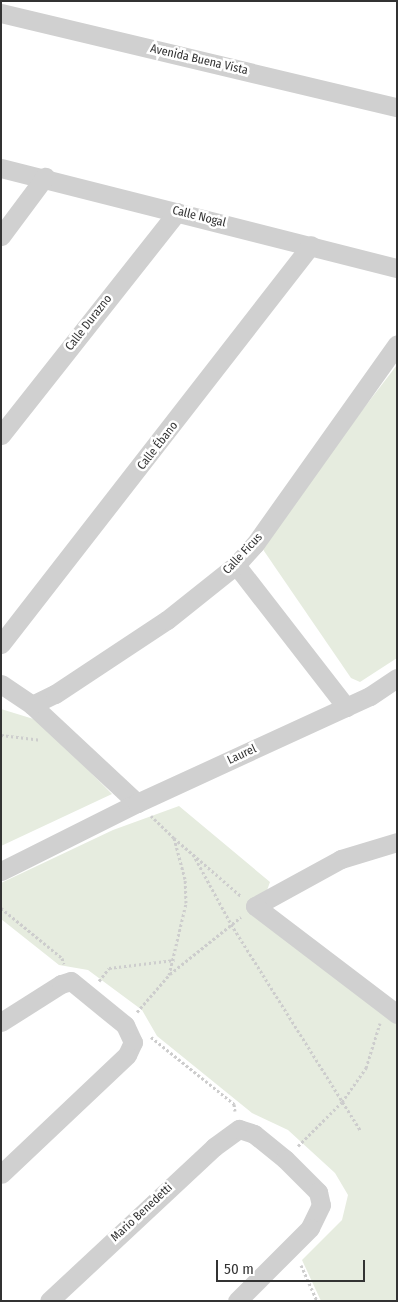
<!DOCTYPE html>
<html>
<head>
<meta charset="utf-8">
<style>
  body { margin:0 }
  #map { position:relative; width:398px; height:1302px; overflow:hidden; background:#fff; font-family:"Fira Sans Condensed",sans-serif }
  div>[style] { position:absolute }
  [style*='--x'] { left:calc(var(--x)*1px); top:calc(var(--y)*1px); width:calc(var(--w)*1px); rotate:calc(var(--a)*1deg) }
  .green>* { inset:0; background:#e6ecdf }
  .path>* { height:3px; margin-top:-1.5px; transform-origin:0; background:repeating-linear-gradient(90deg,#cdcdcd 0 2.5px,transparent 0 5px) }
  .street>* { height:19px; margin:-9.5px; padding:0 9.5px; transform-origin:9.5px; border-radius:9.5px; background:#d0d0d0 }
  span { translate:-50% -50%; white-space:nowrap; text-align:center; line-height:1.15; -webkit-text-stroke:5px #fff; paint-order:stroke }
  .street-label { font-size:12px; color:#333 }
  .frame { position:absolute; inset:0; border:2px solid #333; pointer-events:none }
  .scale { position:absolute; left:216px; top:1260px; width:149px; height:22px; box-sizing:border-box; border:2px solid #333; border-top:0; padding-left:6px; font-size:15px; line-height:18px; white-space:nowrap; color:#333; -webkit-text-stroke:4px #fff; paint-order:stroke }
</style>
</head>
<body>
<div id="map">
  <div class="green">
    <div style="clip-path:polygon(397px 365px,397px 658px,360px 682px,351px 678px,264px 551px,262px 544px,266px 535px)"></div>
    <div style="clip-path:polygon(1px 709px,40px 721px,112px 794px,1px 846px)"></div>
    <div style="clip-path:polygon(179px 806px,270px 882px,265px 896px,278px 917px,397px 1023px,397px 1301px,321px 1301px,302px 1260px,342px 1220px,348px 1195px,335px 1173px,288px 1130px,252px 1113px,157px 1036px,142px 1010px,88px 970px,59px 965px,1px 919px,1px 883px,113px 830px)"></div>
  </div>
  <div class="path">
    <div style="--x:1;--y:735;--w:39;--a:7"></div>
    <div style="--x:174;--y:838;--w:89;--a:40.9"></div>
    <div style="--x:193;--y:854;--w:80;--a:61.5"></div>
    <div style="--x:231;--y:924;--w:243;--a:57.9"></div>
    <div style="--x:1;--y:908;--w:79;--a:39.3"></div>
    <div style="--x:62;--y:958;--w:6;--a:72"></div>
    <div style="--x:170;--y:974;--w:91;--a:-38.8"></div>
    <div style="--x:99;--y:981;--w:16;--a:-52"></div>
    <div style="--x:109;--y:968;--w:66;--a:-6.9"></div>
    <div style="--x:137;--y:1012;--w:49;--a:-49.1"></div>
    <div style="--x:169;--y:975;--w:74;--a:-76.7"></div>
    <div style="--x:186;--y:903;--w:24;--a:-92"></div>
    <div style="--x:185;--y:879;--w:42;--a:-105"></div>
    <div style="--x:174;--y:838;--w:32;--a:-136"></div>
    <div style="--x:151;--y:1037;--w:107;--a:38.9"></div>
    <div style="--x:234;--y:1104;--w:7;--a:82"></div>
    <div style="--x:298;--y:1146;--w:62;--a:-45"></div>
    <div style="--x:342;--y:1102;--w:42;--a:-54.8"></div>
    <div style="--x:366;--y:1068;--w:47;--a:-72.7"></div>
    <div style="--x:301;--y:1265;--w:39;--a:66"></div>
  </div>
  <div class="street">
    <div style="--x:1;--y:13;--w:407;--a:13.4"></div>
    <div style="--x:1;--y:168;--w:408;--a:14.2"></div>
    <div style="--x:1;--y:236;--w:74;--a:-53.3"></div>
    <div style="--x:1;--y:435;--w:284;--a:-51.7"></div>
    <div style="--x:236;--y:565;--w:180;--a:52.2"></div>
    <div style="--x:1;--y:644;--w:505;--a:-52.15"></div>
    <div style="--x:1;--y:684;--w:37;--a:34"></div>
    <div style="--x:32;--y:705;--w:144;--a:43"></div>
    <div style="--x:32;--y:705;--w:25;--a:-26"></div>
    <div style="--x:55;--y:694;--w:134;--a:-33.5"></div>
    <div style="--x:167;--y:620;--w:88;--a:-38.6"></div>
    <div style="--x:236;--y:565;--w:28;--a:-48"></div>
    <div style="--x:255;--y:544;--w:245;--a:-54.6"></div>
    <div style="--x:397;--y:842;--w:59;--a:163.1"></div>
    <div style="--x:341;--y:859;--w:98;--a:151.3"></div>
    <div style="--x:255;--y:906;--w:178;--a:37.3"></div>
    <div style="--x:1;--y:871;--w:152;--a:-26.6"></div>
    <div style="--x:137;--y:803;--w:256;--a:-24.7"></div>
    <div style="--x:370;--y:696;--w:32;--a:-34"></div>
    <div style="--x:1;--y:1022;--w:71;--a:-32.3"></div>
    <div style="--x:61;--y:984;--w:10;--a:-17"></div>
    <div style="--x:71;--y:981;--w:70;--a:39.2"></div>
    <div style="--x:125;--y:1025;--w:19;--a:65"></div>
    <div style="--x:133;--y:1042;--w:14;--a:115"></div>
    <div style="--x:127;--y:1055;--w:173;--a:136.6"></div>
    <div style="--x:49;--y:1301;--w:226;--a:-43"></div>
    <div style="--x:214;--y:1147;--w:31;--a:-36"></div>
    <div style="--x:239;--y:1129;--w:16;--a:18"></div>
    <div style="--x:254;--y:1134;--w:40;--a:39"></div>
    <div style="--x:285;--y:1159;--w:47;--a:45"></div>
    <div style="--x:318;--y:1192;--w:13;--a:77"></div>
    <div style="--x:321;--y:1205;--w:25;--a:116"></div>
    <div style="--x:310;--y:1228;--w:103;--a:135"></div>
  </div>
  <div class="street-label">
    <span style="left:199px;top:60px;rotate:13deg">Avenida Buena Vista</span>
    <span style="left:199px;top:217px;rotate:14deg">Calle Nogal</span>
    <span style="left:89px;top:323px;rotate:-52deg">Calle Durazno</span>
    <span style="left:158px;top:446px;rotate:-52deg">Calle Ébano</span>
    <span style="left:243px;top:554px;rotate:-47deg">Calle Ficus</span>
    <span style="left:242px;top:755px;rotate:-25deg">Laurel</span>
    <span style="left:142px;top:1213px;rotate:-43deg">Mario Benedetti</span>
  </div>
  <div class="frame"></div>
  <div class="scale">50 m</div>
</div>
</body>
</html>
